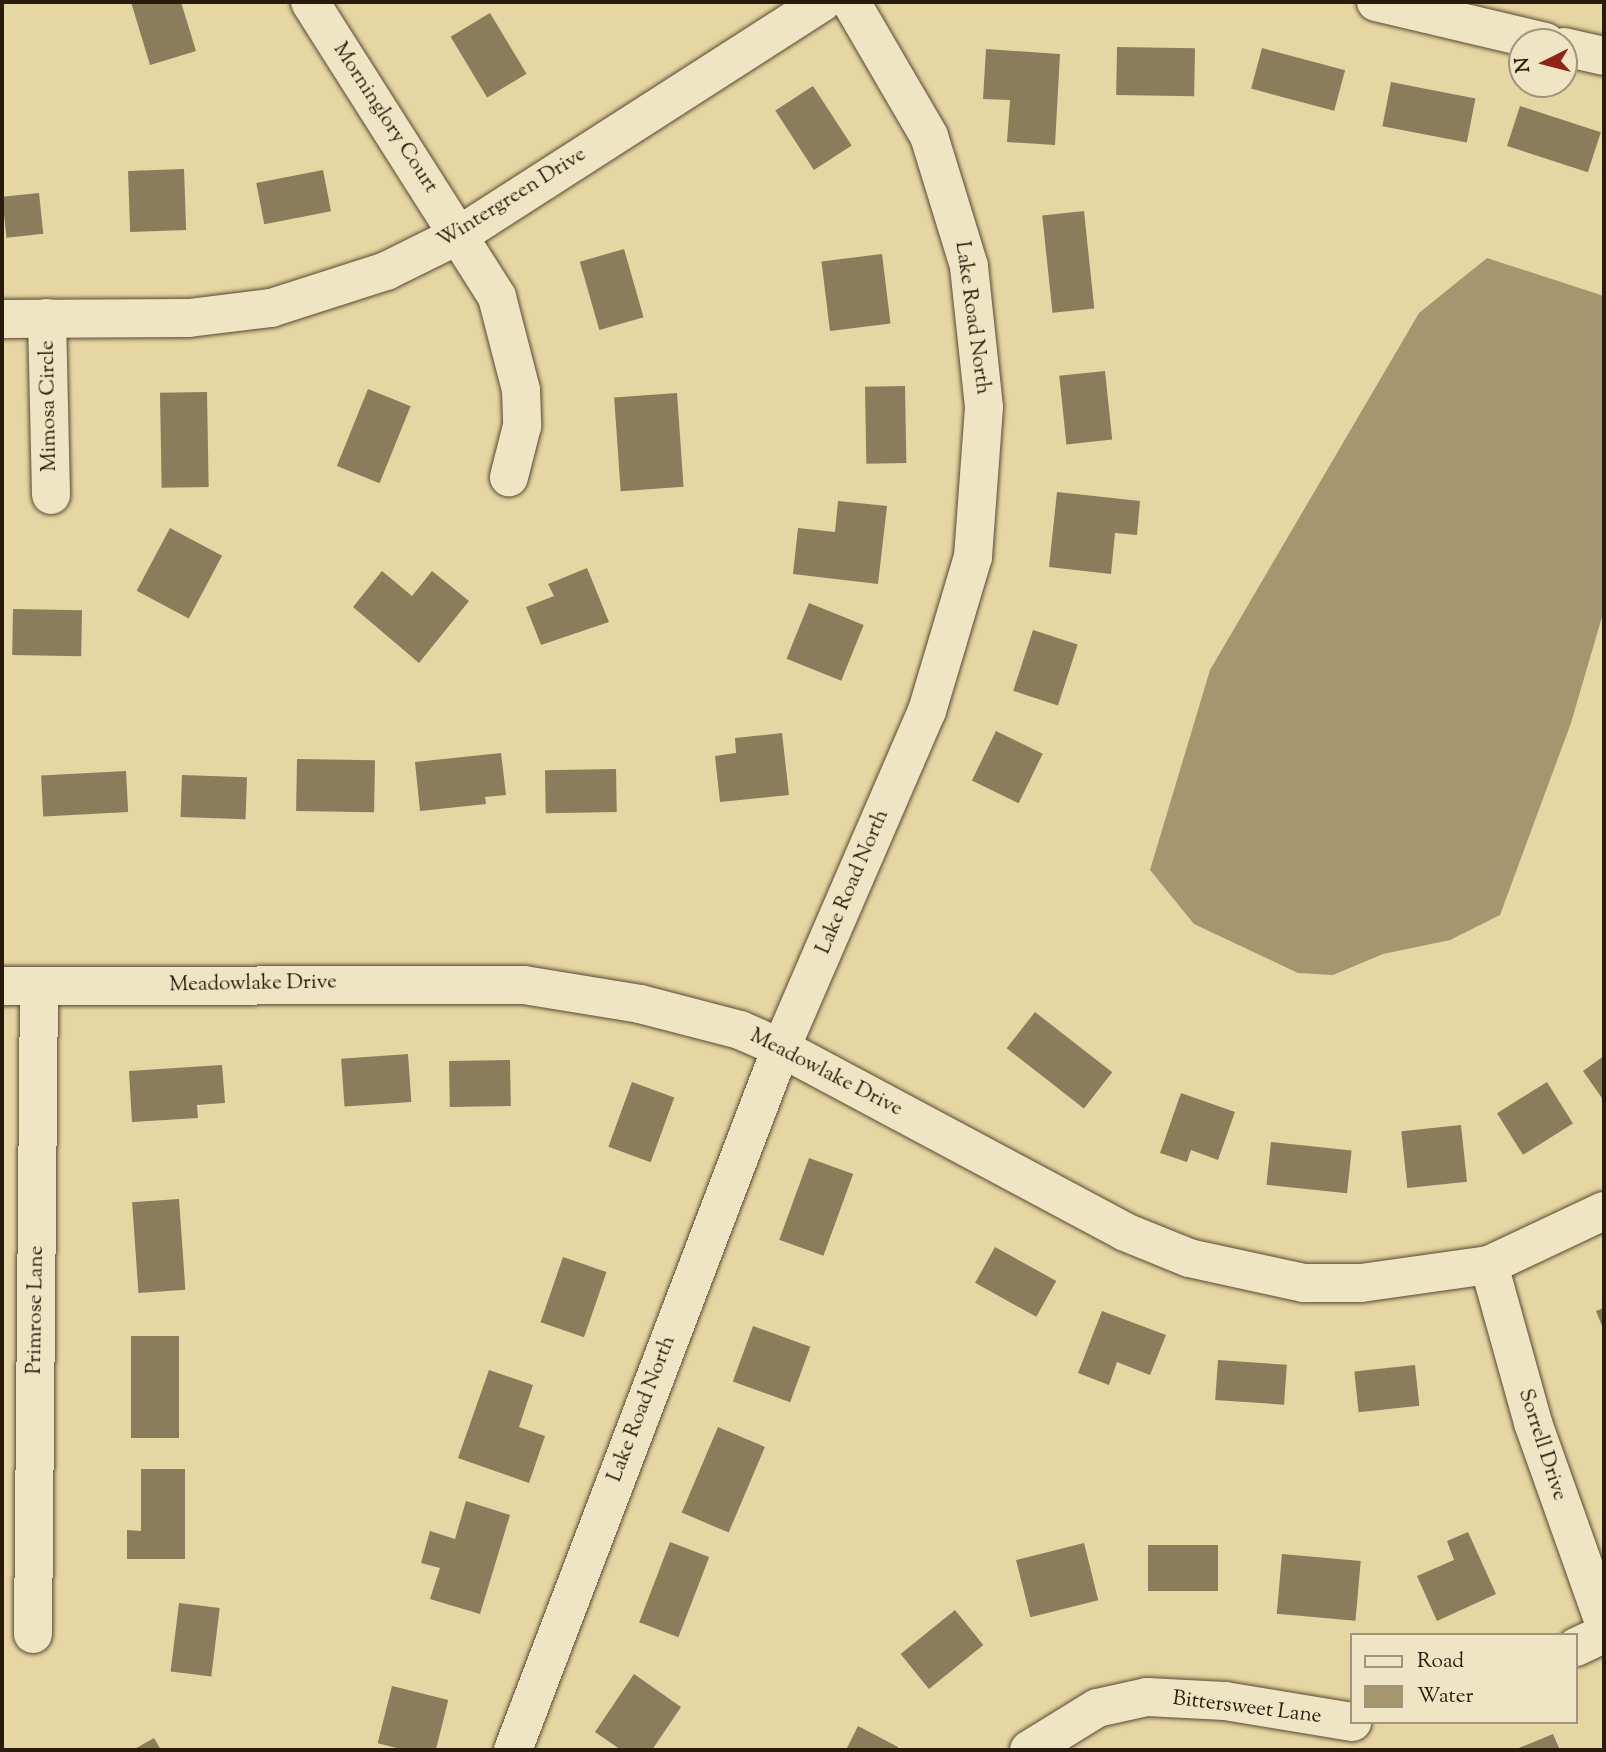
<!DOCTYPE html>
<html>
<head>
<meta charset="utf-8">
<style>
  body { margin:0 }
  #map { position:relative; width:1606px; height:1752px; overflow:hidden; background:#e6d6a3; font-family:"Sorts Mill Goudy",serif }
  div>[style] { position:absolute }
  [style*='--x'] { left:calc(var(--x)*1px); top:calc(var(--y)*1px); width:calc(var(--w)*1px); rotate:calc(var(--a)*1deg) }
  .water>* { inset:0; background:#a69670 }
  .building>* { inset:0; background:#8b7c5b; transform-origin:0 0 }
  .roads { filter:drop-shadow(0 0 2px #584a32) drop-shadow(0 0 2px #584a32) }
  .minor>* { height:38px; margin:-19px; padding:0 19px; transform-origin:19px; border-radius:19px; background:#efe4c3 }
  span { translate:-50% -50%; white-space:nowrap; text-align:center; line-height:1.15; -webkit-text-stroke:7px #efe4c3; paint-order:stroke }
  .street-label { font-size:21px; color:#291b0c }
  .frame { position:absolute; inset:0; border:4px solid #291b0c; pointer-events:none }
  .legend { position:absolute; left:1350px; top:1633px; width:228px; height:91px; box-sizing:border-box; background:#efe4c3; border:2px solid #a0947a; margin:0; padding:9px 12px; list-style:none; font-size:21px; color:#291b0c }
  .legend li { display:flex; align-items:center; gap:14px; height:35px }
  .legend b { width:35px; border:2px solid #a0947a }
  .north { position:absolute; left:1508px; top:28px; width:70px; height:70px; box-sizing:border-box; background:#efe4c3; border:2px solid #a0947a; border-radius:50%; rotate:264deg; font-size:19px; font-weight:700; line-height:28px; text-align:center; color:#291b0c }
  .north::after { content:''; display:block; margin:auto; width:24px; height:32px; background:#8f2418; clip-path:polygon(50% 0,100% 100%,50% 72%,0 100%) }
</style>
</head>
<body>
<div id="map">
  <div class="water">
    <div style="clip-path:polygon(1487px 258px,1604px 296px,1604px 610px,1571px 723px,1500px 915px,1450px 940px,1383px 954px,1333px 975px,1298px 973px,1194px 924px,1150px 870px,1210px 670px,1419px 313px)"></div>
  </div>
  <div class="building">
    <div style="clip-path:polygon(131px 2px,181px 2px,196px 51px,150px 65px)"></div>
    <div style="left:490px;top:13px;width:71px;height:46px;rotate:59deg"></div>
    <div style="left:1117px;top:47px;width:78px;height:48px;rotate:1deg"></div>
    <div style="left:1262px;top:48px;width:86px;height:42px;rotate:15deg"></div>
    <div style="clip-path:polygon(986px 49px,1060px 54px,1055px 145px,1007px 142px,1010px 100px,983px 99px)"></div>
    <div style="left:1391px;top:82px;width:86px;height:45px;rotate:11deg"></div>
    <div style="left:813px;top:86px;width:71px;height:45px;rotate:57deg"></div>
    <div style="left:1520px;top:106px;width:85px;height:42px;rotate:18deg"></div>
    <div style="left:184px;top:169px;width:61px;height:56px;rotate:88deg"></div>
    <div style="left:323px;top:170px;width:42px;height:68px;rotate:79deg"></div>
    <div style="left:39px;top:193px;width:41px;height:37px;rotate:84deg"></div>
    <div style="left:1084px;top:211px;width:98px;height:42px;rotate:84deg"></div>
    <div style="left:624px;top:249px;width:71px;height:46px;rotate:74deg"></div>
    <div style="left:882px;top:254px;width:70px;height:61px;rotate:83deg"></div>
    <div style="left:1105px;top:371px;width:69px;height:46px;rotate:84deg"></div>
    <div style="left:905px;top:386px;width:77px;height:40px;rotate:89deg"></div>
    <div style="left:368px;top:389px;width:46px;height:83px;rotate:22deg"></div>
    <div style="left:207px;top:392px;width:95px;height:47px;rotate:89deg"></div>
    <div style="left:677px;top:393px;width:94px;height:63px;rotate:86deg"></div>
    <div style="clip-path:polygon(1057px 492px,1140px 501px,1137px 535px,1115px 533px,1111px 574px,1049px 567px)"></div>
    <div style="clip-path:polygon(838px 501px,887px 506px,878px 584px,793px 574px,798px 528px,835px 532px)"></div>
    <div style="left:170px;top:528px;width:59px;height:71px;rotate:28deg"></div>
    <div style="clip-path:polygon(587px 568px,609px 622px,541px 645px,526px 607px,554px 596px,548px 584px)"></div>
    <div style="clip-path:polygon(382px 571px,412px 596px,432px 571px,469px 601px,419px 663px,353px 607px)"></div>
    <div style="left:809px;top:603px;width:59px;height:60px;rotate:22deg"></div>
    <div style="left:13px;top:609px;width:69px;height:46px;rotate:1deg"></div>
    <div style="left:1033px;top:630px;width:47px;height:64px;rotate:18deg"></div>
    <div style="left:996px;top:731px;width:52px;height:55px;rotate:26deg"></div>
    <div style="clip-path:polygon(782px 733px,789px 795px,720px 802px,715px 756px,736px 753px,735px 738px)"></div>
    <div style="clip-path:polygon(501px 753px,506px 795px,485px 797px,486px 804px,420px 811px,415px 762px)"></div>
    <div style="left:297px;top:759px;width:78px;height:52px;rotate:1deg"></div>
    <div style="left:616px;top:769px;width:43px;height:71px;rotate:89deg"></div>
    <div style="left:126px;top:771px;width:41px;height:85px;rotate:87deg"></div>
    <div style="left:182px;top:775px;width:65px;height:42px;rotate:2deg"></div>
    <div style="left:1035px;top:1012px;width:98px;height:46px;rotate:38deg"></div>
    <div style="left:408px;top:1054px;width:48px;height:67px;rotate:86deg"></div>
    <div style="clip-path:polygon(1604px 1056px,1604px 1101px,1583px 1071px)"></div>
    <div style="left:510px;top:1060px;width:46px;height:61px;rotate:89deg"></div>
    <div style="clip-path:polygon(222px 1065px,225px 1103px,197px 1105px,198px 1118px,132px 1122px,129px 1071px)"></div>
    <div style="left:632px;top:1082px;width:45px;height:69px;rotate:20deg"></div>
    <div style="left:1547px;top:1082px;width:49px;height:59px;rotate:58deg"></div>
    <div style="clip-path:polygon(1181px 1093px,1235px 1112px,1218px 1160px,1191px 1150px,1187px 1162px,1160px 1153px)"></div>
    <div style="left:1461px;top:1125px;width:57px;height:60px;rotate:84deg"></div>
    <div style="left:1271px;top:1142px;width:81px;height:43px;rotate:6deg"></div>
    <div style="left:809px;top:1158px;width:47px;height:87px;rotate:20deg"></div>
    <div style="left:179px;top:1199px;width:91px;height:47px;rotate:86deg"></div>
    <div style="left:995px;top:1247px;width:70px;height:41px;rotate:29deg"></div>
    <div style="left:563px;top:1257px;width:46px;height:69px;rotate:19deg"></div>
    <div style="clip-path:polygon(1604px 1308px,1604px 1331px,1596px 1311px)"></div>
    <div style="clip-path:polygon(1102px 1311px,1166px 1335px,1150px 1375px,1117px 1362px,1109px 1385px,1078px 1373px)"></div>
    <div style="left:753px;top:1326px;width:61px;height:59px;rotate:20deg"></div>
    <div style="left:131px;top:1336px;width:48px;height:102px"></div>
    <div style="left:1218px;top:1360px;width:69px;height:40px;rotate:4deg"></div>
    <div style="left:1415px;top:1365px;width:41px;height:61px;rotate:84deg"></div>
    <div style="clip-path:polygon(489px 1370px,533px 1385px,519px 1427px,545px 1436px,529px 1483px,458px 1458px)"></div>
    <div style="left:718px;top:1427px;width:51px;height:93px;rotate:23deg"></div>
    <div style="clip-path:polygon(141px 1469px,185px 1469px,185px 1559px,127px 1559px,127px 1530px,141px 1531px)"></div>
    <div style="clip-path:polygon(466px 1501px,510px 1515px,480px 1614px,430px 1599px,440px 1568px,421px 1563px,430px 1531px,455px 1539px)"></div>
    <div style="clip-path:polygon(1468px 1532px,1496px 1594px,1437px 1621px,1417px 1576px,1454px 1560px,1447px 1541px)"></div>
    <div style="left:670px;top:1542px;width:42px;height:86px;rotate:21deg"></div>
    <div style="left:1084px;top:1543px;width:59px;height:70px;rotate:76deg"></div>
    <div style="left:1148px;top:1545px;width:70px;height:46px"></div>
    <div style="left:1282px;top:1554px;width:79px;height:60px;rotate:5deg"></div>
    <div style="left:179px;top:1603px;width:41px;height:69px;rotate:7deg"></div>
    <div style="left:955px;top:1610px;width:45px;height:70px;rotate:51deg"></div>
    <div style="clip-path:polygon(634px 1674px,681px 1707px,652px 1750px,621px 1750px,595px 1732px)"></div>
    <div style="left:392px;top:1686px;width:58px;height:59px;rotate:14deg"></div>
    <div style="clip-path:polygon(858px 1726px,898px 1747px,897px 1750px,846px 1750px)"></div>
    <div style="clip-path:polygon(1553px 1734px,1560px 1750px,1514px 1750px)"></div>
    <div style="clip-path:polygon(154px 1738px,161px 1750px,133px 1750px)"></div>
  </div>
  <div class="roads">
    <div class="minor">
      <div style="--x:310;--y:2;--w:349;--a:57.6"></div>
      <div style="--x:497;--y:297;--w:96;--a:75.5"></div>
      <div style="--x:521;--y:390;--w:36;--a:88"></div>
      <div style="--x:522;--y:426;--w:53;--a:104.3"></div>
      <div style="--x:1376;--y:2;--w:174;--a:13.3"></div>
      <div style="--x:1564;--y:47;--w:41;--a:12.7"></div>
      <div style="--x:47;--y:318;--w:177;--a:88.7"></div>
      <div style="--x:2;--y:319;--w:187;--a:-0.3"></div>
      <div style="--x:189;--y:318;--w:83;--a:-7"></div>
      <div style="--x:271;--y:308;--w:121;--a:-17.8"></div>
      <div style="--x:386;--y:271;--w:84;--a:-26.3"></div>
      <div style="--x:461;--y:234;--w:430;--a:-32.7"></div>
      <div style="--x:2;--y:986;--w:522;--a:-0.11"></div>
      <div style="--x:524;--y:985;--w:118;--a:9.3"></div>
      <div style="--x:640;--y:1004;--w:103;--a:14.6"></div>
      <div style="--x:740;--y:1030;--w:45;--a:23.7"></div>
      <div style="--x:781;--y:1048;--w:390;--a:28.1"></div>
      <div style="--x:1125;--y:1232;--w:69;--a:22.1"></div>
      <div style="--x:1189;--y:1258;--w:118;--a:12.3"></div>
      <div style="--x:1304;--y:1283;--w:57;--a:0"></div>
      <div style="--x:1361;--y:1283;--w:129;--a:-8"></div>
      <div style="--x:1489;--y:1265;--w:127;--a:-25.2"></div>
      <div style="--x:1489;--y:1265;--w:164;--a:74.4"></div>
      <div style="--x:1533;--y:1423;--w:211;--a:70.4"></div>
      <div style="--x:33;--y:1634;--w:648;--a:-89.47"></div>
      <div style="--x:1576;--y:1647;--w:31;--a:-25"></div>
      <div style="--x:513;--y:1750;--w:751;--a:-69.1"></div>
      <div style="--x:781;--y:1048;--w:367;--a:-66.6"></div>
      <div style="--x:927;--y:711;--w:161;--a:-73.4"></div>
      <div style="--x:973;--y:557;--w:150;--a:-85.8"></div>
      <div style="--x:984;--y:407;--w:142;--a:-96.1"></div>
      <div style="--x:969;--y:266;--w:136;--a:-107.1"></div>
      <div style="--x:929;--y:136;--w:155;--a:-120.2"></div>
      <div style="--x:1029;--y:1750;--w:80;--a:-31.7"></div>
      <div style="--x:1097;--y:1708;--w:51;--a:-12.4"></div>
      <div style="--x:1147;--y:1697;--w:78;--a:2.9"></div>
      <div style="--x:1225;--y:1701;--w:129;--a:9.4"></div>
    </div>
  </div>
  <div class="street-label">
    <span style="left:385px;top:118px;rotate:57deg">Morninglory Court</span>
    <span style="left:512px;top:198px;rotate:-32deg">Wintergreen Drive</span>
    <span style="left:972px;top:318px;rotate:82deg">Lake Road North</span>
    <span style="left:49px;top:406px;rotate:-91deg">Mimosa Circle</span>
    <span style="left:853px;top:882px;rotate:-67deg">Lake Road North</span>
    <span style="left:253px;top:984px;rotate:-1deg">Meadowlake Drive</span>
    <span style="left:826px;top:1073px;rotate:27deg">Meadowlake Drive</span>
    <span style="left:36px;top:1310px;rotate:-89deg">Primrose Lane</span>
    <span style="left:642px;top:1409px;rotate:-69deg">Lake Road North</span>
    <span style="left:1542px;top:1445px;rotate:72deg">Sorrell Drive</span>
    <span style="left:1247px;top:1708px;rotate:7deg">Bittersweet Lane</span>
  </div>
  <div class="frame"></div>
  <ul class="legend">
  <li><b style="height:9px;background:#efe4c3"></b>Road</li>
  <li><b style="height:19px;background:#a69670"></b>Water</li>
  </ul>
  <div class="north">N</div>
</div>
</body>
</html>
